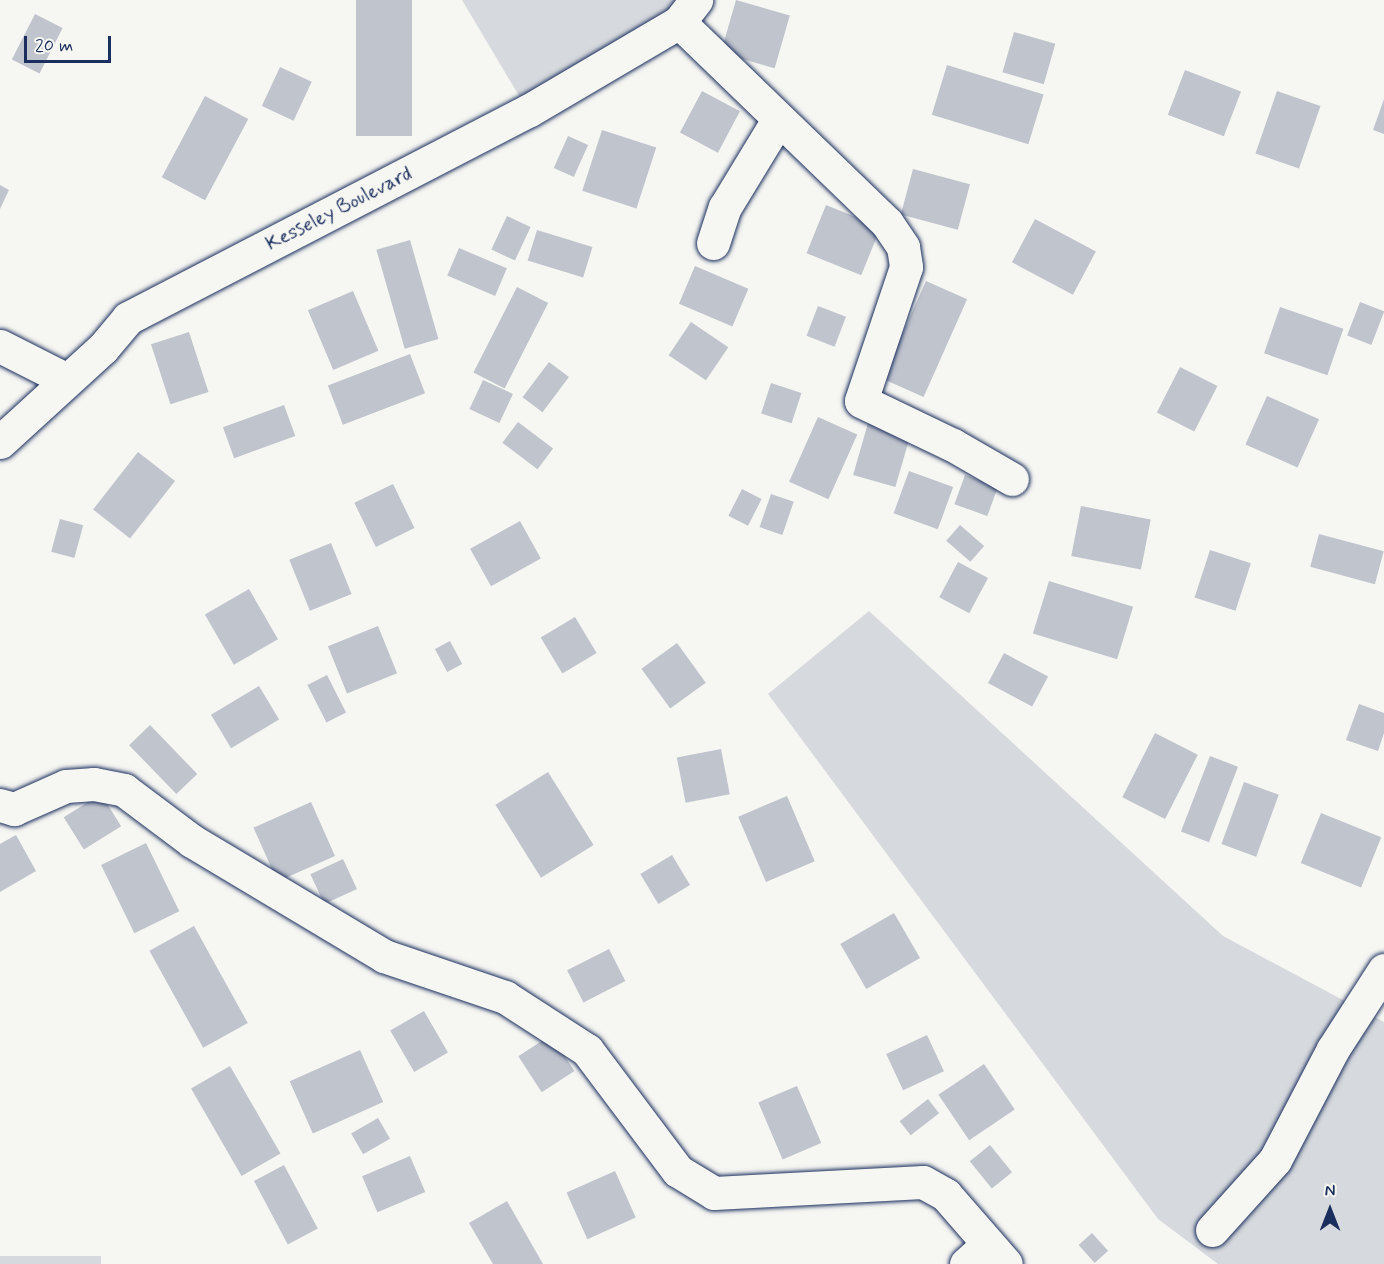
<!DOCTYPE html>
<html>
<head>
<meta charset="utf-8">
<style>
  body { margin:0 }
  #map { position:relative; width:1384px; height:1264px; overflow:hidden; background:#f6f6f2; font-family:Mynerve,sans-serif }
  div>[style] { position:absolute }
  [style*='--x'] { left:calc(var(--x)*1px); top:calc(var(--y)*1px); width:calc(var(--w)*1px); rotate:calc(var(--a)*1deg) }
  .green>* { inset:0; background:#d6d9dd; transform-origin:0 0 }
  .building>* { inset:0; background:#c0c4cd; transform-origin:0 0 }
  .roads { filter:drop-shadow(0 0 2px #1b2f5e) drop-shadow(0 0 2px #1b2f5e) }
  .minor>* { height:33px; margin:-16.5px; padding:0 16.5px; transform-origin:16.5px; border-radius:16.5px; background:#f6f6f2 }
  span { translate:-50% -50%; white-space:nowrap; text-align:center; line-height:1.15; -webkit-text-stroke:4.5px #f6f6f2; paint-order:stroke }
  .street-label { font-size:20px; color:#1b2f5e }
  .north { position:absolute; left:1300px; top:1180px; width:60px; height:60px; -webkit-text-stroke:4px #f6f6f2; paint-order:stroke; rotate:0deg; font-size:16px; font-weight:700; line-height:24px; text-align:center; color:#1b2f5e }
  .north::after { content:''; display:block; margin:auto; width:21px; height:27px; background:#1b2f5e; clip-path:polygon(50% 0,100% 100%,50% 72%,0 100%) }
  .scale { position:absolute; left:24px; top:36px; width:87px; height:27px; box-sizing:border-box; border:3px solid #1b2f5e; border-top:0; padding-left:8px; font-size:18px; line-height:21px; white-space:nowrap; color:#1b2f5e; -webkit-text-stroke:4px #f6f6f2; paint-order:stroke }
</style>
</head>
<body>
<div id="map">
  <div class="green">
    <div style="clip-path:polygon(462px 0,696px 0,528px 111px)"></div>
    <div style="clip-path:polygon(869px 611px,1223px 936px,1384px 1022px,1384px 1264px,1218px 1264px,1158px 1219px,768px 694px)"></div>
    <div style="left:0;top:1256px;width:101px;height:8px"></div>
  </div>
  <div class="building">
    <div style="left:356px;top:0;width:56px;height:136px"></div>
    <div style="left:736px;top:0;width:56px;height:55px;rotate:16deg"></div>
    <div style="left:35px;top:14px;width:31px;height:51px;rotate:27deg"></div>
    <div style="left:1014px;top:32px;width:43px;height:42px;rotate:16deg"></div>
    <div style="left:947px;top:65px;width:101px;height:52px;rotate:17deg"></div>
    <div style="left:280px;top:67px;width:35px;height:43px;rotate:25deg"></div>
    <div style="left:1185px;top:70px;width:60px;height:48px;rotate:21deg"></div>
    <div style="left:702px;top:91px;width:43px;height:47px;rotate:28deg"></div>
    <div style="left:1277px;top:91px;width:46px;height:66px;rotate:19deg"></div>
    <div style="left:205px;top:96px;width:49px;height:92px;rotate:28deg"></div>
    <div style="clip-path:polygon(1384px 99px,1384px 134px,1373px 130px)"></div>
    <div style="left:602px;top:130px;width:57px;height:64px;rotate:18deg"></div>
    <div style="left:568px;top:136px;width:22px;height:35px;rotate:24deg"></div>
    <div style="left:913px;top:169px;width:59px;height:47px;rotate:15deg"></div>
    <div style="clip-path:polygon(0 185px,9px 190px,0 209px)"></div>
    <div style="left:826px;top:205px;width:59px;height:52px;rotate:22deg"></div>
    <div style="left:507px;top:216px;width:26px;height:37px;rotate:25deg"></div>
    <div style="left:1035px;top:219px;width:69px;height:49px;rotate:28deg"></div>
    <div style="left:537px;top:230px;width:58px;height:32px;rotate:17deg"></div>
    <div style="left:410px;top:240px;width:103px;height:35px;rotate:74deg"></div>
    <div style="left:459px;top:248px;width:52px;height:30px;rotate:23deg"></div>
    <div style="left:695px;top:266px;width:58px;height:41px;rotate:23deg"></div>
    <div style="left:926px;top:281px;width:45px;height:107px;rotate:24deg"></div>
    <div style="left:517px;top:287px;width:35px;height:96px;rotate:27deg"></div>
    <div style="left:353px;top:291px;width:65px;height:49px;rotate:67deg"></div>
    <div style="left:1360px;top:302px;width:26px;height:36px;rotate:21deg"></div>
    <div style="left:818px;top:306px;width:30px;height:32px;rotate:21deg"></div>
    <div style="left:1280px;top:307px;width:67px;height:49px;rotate:19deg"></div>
    <div style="left:691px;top:322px;width:45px;height:40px;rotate:34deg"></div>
    <div style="left:189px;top:332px;width:63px;height:40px;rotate:72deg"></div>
    <div style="left:410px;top:354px;width:42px;height:88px;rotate:69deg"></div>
    <div style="left:549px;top:362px;width:25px;height:44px;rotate:37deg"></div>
    <div style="left:1180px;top:367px;width:42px;height:51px;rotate:27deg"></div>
    <div style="left:483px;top:380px;width:33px;height:32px;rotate:25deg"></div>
    <div style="left:771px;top:383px;width:32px;height:32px;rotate:18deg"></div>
    <div style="left:1267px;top:396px;width:57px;height:53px;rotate:24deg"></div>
    <div style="left:284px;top:405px;width:33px;height:65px;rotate:70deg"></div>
    <div style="left:818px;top:417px;width:43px;height:71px;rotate:24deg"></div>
    <div style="left:518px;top:422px;width:44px;height:26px;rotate:37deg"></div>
    <div style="left:868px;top:423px;width:44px;height:54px;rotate:16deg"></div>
    <div style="left:138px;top:452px;width:47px;height:73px;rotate:38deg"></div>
    <div style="left:909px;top:471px;width:47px;height:45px;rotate:20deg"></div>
    <div style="left:965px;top:475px;width:35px;height:31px;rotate:20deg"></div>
    <div style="left:393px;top:484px;width:49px;height:43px;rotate:64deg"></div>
    <div style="left:742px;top:489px;width:22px;height:30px;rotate:27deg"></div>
    <div style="left:771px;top:494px;width:24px;height:35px;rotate:19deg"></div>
    <div style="left:1081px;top:506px;width:71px;height:51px;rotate:11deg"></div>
    <div style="left:60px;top:519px;width:24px;height:34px;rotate:15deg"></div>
    <div style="left:520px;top:521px;width:43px;height:57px;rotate:61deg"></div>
    <div style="left:960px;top:525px;width:32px;height:21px;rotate:41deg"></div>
    <div style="left:1319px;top:534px;width:67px;height:34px;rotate:15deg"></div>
    <div style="left:331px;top:543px;width:55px;height:45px;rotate:68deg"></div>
    <div style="left:1210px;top:550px;width:43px;height:50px;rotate:18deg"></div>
    <div style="left:958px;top:562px;width:34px;height:40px;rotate:28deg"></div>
    <div style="left:1049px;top:581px;width:88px;height:55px;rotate:17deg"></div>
    <div style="left:249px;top:589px;width:58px;height:51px;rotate:60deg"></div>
    <div style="left:575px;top:617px;width:42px;height:40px;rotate:59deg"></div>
    <div style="left:378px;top:626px;width:51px;height:54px;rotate:68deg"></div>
    <div style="left:450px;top:641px;width:26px;height:17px;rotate:62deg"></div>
    <div style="left:677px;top:643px;width:49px;height:44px;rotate:54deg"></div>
    <div style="left:1004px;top:653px;width:50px;height:34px;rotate:28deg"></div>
    <div style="left:327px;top:675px;width:42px;height:22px;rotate:63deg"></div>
    <div style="left:259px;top:686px;width:39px;height:56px;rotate:59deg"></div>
    <div style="clip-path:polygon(1359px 704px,1384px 713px,1384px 733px,1378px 751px,1346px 740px)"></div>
    <div style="left:150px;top:725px;width:68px;height:29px;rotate:46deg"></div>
    <div style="left:1155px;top:733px;width:48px;height:72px;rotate:27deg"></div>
    <div style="left:721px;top:749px;width:46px;height:45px;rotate:79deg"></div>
    <div style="left:1210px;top:756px;width:30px;height:81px;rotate:21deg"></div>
    <div style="left:548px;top:772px;width:86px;height:62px;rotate:58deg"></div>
    <div style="left:1244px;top:782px;width:37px;height:66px;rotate:20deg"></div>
    <div style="left:101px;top:794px;width:38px;height:44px;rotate:58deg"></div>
    <div style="left:787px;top:796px;width:71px;height:53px;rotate:67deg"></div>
    <div style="left:311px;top:802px;width:59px;height:63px;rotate:66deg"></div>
    <div style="left:1321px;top:813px;width:65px;height:54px;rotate:22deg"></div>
    <div style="clip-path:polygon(16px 835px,36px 871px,0 892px,0 844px)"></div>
    <div style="left:146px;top:843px;width:76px;height:50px;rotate:64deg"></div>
    <div style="left:672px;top:855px;width:35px;height:37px;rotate:59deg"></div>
    <div style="left:343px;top:859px;width:33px;height:36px;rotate:65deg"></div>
    <div style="left:894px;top:913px;width:52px;height:62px;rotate:60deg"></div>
    <div style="left:194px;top:926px;width:111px;height:51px;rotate:61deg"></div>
    <div style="left:609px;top:949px;width:36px;height:47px;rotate:63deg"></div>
    <div style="left:424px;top:1011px;width:48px;height:39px;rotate:60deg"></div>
    <div style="left:551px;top:1035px;width:43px;height:39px;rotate:57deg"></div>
    <div style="left:927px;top:1035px;width:40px;height:45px;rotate:65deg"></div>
    <div style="left:360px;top:1050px;width:57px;height:77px;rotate:66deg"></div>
    <div style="left:984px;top:1064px;width:55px;height:55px;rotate:56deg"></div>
    <div style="left:230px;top:1066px;width:101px;height:45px;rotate:60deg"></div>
    <div style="left:797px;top:1086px;width:62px;height:42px;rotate:67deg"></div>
    <div style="left:928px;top:1099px;width:18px;height:36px;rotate:52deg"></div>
    <div style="left:378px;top:1118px;width:24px;height:31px;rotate:60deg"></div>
    <div style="left:990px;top:1145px;width:35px;height:26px;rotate:51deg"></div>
    <div style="left:410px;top:1156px;width:39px;height:52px;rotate:67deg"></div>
    <div style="left:284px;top:1165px;width:72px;height:34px;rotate:62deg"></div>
    <div style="left:615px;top:1171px;width:51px;height:53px;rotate:66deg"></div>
    <div style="clip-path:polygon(507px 1201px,543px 1264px,493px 1264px,469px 1223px)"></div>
    <div style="left:1092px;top:1233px;width:24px;height:18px;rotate:48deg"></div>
  </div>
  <div class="roads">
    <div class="minor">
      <div style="--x:679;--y:22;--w:289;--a:44"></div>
      <div style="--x:887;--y:223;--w:29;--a:56"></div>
      <div style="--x:903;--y:247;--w:20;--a:81"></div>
      <div style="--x:906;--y:267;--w:141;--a:108.6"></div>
      <div style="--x:861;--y:401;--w:102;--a:25.6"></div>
      <div style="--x:953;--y:445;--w:68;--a:30"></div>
      <div style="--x:713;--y:243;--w:38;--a:-72"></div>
      <div style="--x:725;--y:207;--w:102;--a:-58.7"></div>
      <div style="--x:0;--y:346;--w:73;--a:26.9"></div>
      <div style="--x:0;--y:442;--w:139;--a:-42.4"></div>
      <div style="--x:103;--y:348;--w:39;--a:-50"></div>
      <div style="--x:128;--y:318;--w:450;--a:-27.4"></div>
      <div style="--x:528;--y:111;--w:175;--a:-30.5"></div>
      <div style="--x:679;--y:22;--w:28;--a:-52"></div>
      <div style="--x:0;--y:805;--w:15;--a:16"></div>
      <div style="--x:14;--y:809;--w:57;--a:-23.9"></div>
      <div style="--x:66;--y:786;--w:28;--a:-4"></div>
      <div style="--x:94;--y:784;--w:31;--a:11"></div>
      <div style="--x:124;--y:790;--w:85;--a:36.9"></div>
      <div style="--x:192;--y:841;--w:224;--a:30.9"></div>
      <div style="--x:384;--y:956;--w:128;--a:18.7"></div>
      <div style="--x:505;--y:997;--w:98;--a:32.9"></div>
      <div style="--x:587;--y:1050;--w:151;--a:53.1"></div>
      <div style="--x:678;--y:1171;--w:42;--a:31.4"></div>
      <div style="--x:714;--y:1193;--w:209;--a:-3"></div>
      <div style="--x:923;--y:1182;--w:26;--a:29"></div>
      <div style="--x:946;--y:1195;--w:91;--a:49"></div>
      <div style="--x:1212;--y:1230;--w:94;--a:-48"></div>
      <div style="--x:1275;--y:1160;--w:125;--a:-62.4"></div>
      <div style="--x:1333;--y:1049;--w:94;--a:-57.2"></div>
      <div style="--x:966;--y:1264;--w:28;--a:-42"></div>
    </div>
  </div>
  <div class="street-label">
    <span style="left:339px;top:209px;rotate:-27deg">Kesseley Boulevard</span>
  </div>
  <div class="north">N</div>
  <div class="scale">20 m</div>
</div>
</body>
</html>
